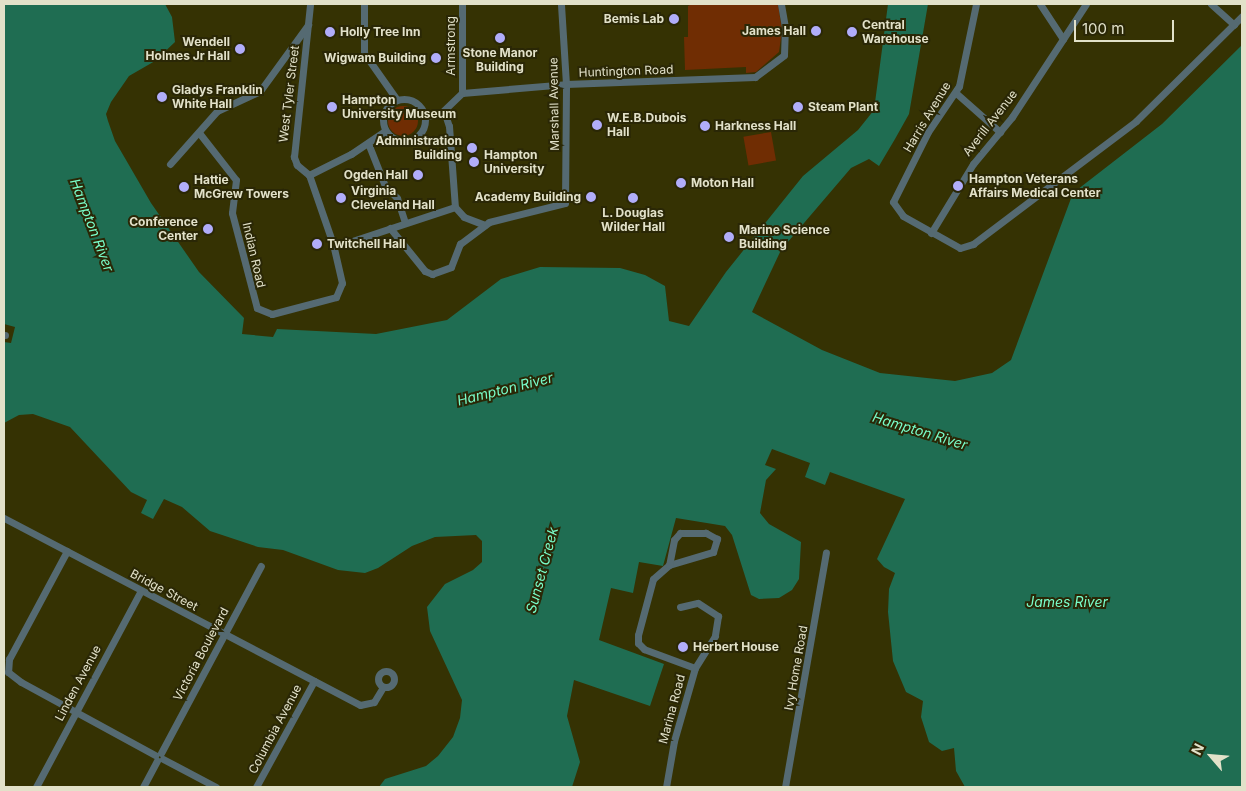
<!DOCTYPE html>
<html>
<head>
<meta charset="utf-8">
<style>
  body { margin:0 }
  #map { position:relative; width:1246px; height:791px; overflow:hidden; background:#353203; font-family:Inter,sans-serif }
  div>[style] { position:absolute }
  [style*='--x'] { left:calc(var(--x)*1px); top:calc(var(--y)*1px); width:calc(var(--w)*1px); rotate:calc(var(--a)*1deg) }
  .green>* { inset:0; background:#702d03; transform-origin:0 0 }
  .round { border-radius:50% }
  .water>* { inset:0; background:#1f6d52 }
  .minor>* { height:7px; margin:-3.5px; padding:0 3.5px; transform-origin:3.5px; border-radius:3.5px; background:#556a72 }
  .minor>.ring { margin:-3.5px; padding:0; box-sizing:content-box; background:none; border:7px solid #556a72; border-radius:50% }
  .dots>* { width:14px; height:14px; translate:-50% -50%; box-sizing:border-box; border:2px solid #2a2706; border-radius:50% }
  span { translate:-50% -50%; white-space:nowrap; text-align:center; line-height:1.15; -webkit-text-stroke:4px #2a2706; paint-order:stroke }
  .poi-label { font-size:12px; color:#e2e1c9; font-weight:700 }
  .right { translate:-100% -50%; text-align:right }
  .left { translate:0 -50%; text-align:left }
  .street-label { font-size:12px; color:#e2e1c9 }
  .water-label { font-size:14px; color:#79fdca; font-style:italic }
  .frame { position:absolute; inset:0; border:5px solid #e2e1c9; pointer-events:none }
  .north { position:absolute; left:1186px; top:731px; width:50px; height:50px; -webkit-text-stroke:4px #2a2706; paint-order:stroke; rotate:297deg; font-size:14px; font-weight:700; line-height:20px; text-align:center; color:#e2e1c9 }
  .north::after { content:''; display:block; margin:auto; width:18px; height:22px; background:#e2e1c9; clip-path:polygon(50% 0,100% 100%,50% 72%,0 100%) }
  .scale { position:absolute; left:1074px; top:20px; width:100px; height:22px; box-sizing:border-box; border:2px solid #e2e1c9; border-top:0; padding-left:6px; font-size:15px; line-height:18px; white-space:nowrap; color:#e2e1c9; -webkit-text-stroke:4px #2a2706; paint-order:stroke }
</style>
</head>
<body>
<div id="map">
  <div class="green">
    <div style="clip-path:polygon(692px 4px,778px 4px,782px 31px,779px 52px,756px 72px,746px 73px,746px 67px,685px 70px,684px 37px,688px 37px,688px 6px)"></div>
    <div class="round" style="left:388px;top:106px;width:30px;height:30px"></div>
    <div style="left:771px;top:132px;width:29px;height:28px;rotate:80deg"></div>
  </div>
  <div class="water">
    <div style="clip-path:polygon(4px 4px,165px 4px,172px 17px,175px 42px,155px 61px,129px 76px,111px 102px,106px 114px,108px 121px,115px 141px,151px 203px,199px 272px,244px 318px,242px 334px,273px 337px,277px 329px,376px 334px,447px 320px,501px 279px,540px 267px,620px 268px,645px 275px,665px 286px,669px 321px,689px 326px,726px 272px,803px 176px,858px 130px,874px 110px,888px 4px,928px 4px,909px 114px,895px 139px,879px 166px,869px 159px,851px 168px,781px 250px,752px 312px,822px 350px,880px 373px,955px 381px,992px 373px,1011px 360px,1073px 193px,1162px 124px,1242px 45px,1242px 787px,965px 787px,956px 771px,954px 748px,942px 751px,929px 742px,921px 717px,923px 701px,906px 692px,893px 661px,888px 612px,889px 589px,895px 573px,884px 567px,877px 559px,905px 499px,830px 472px,825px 485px,805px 477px,810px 463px,772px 449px,765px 465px,776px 469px,766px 480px,760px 513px,769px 524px,801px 542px,799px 579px,792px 590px,779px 598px,759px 599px,751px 595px,732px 535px,725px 526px,676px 518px,663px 566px,639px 562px,633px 593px,611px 588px,599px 640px,664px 664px,650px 706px,574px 680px,567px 716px,580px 762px,572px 787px,379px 787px,385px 779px,426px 766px,438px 756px,453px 737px,460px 718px,462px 700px,430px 631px,427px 607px,445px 584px,473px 570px,482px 562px,482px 541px,476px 535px,435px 537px,412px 546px,378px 568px,365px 573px,338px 570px,283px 550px,258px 547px,210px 531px,182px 507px,164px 499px,153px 519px,141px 513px,147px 500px,131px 492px,70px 427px,33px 414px,19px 415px,4px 423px,4px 342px,11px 343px,15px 327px,4px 324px)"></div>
  </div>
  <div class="minor">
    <div style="--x:364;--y:4;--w:49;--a:90"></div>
    <div style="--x:364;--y:53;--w:57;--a:54.9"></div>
    <div style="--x:976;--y:4;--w:84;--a:101.7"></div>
    <div style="--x:959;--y:86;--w:55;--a:124"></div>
    <div style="--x:928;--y:132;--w:78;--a:116.6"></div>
    <div style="--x:893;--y:202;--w:17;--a:54"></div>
    <div style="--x:903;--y:216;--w:65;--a:29.3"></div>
    <div style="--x:960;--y:248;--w:14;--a:-17"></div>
    <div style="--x:973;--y:244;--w:204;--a:-37"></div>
    <div style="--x:1136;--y:121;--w:149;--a:-44.7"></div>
    <div style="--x:1040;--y:4;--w:42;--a:56.7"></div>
    <div style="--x:1211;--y:4;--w:31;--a:42"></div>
    <div style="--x:462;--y:93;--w:104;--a:-4.9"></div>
    <div style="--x:566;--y:84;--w:189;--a:-2.1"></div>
    <div style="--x:755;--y:77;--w:36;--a:-37"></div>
    <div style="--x:784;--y:55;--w:28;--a:-88"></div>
    <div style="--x:785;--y:27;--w:23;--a:-100"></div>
    <div style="--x:956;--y:93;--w:59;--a:41.6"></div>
    <div class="ring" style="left:383px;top:99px;width:35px;height:35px"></div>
    <div style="--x:444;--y:111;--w:16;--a:72"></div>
    <div style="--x:449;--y:126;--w:81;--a:85.8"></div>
    <div style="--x:455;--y:207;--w:13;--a:48"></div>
    <div style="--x:464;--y:217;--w:22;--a:21"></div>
    <div style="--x:425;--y:116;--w:15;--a:-8"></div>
    <div style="--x:440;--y:114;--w:30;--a:-44"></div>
    <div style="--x:462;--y:93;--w:89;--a:-90"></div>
    <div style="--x:200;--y:134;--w:58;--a:52"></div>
    <div style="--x:236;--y:180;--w:33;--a:97"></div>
    <div style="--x:232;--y:213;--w:98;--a:75.3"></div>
    <div style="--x:257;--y:308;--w:16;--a:22"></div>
    <div style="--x:272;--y:314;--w:66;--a:-14.9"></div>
    <div style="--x:336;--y:297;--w:15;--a:-67"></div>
    <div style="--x:342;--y:283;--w:37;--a:-103"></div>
    <div style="--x:334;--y:247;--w:76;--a:-109.1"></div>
    <div style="--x:309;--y:175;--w:16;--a:-140"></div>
    <div style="--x:297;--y:165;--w:9;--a:-111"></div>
    <div style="--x:294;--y:157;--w:154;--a:-84"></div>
    <div style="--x:368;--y:143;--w:46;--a:68.4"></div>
    <div style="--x:385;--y:186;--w:17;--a:45"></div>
    <div style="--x:397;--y:198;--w:26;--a:72"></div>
    <div style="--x:170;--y:164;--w:71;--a:-48.4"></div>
    <div style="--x:217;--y:111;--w:47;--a:-24.9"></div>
    <div style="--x:260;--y:91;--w:82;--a:-54"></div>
    <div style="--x:309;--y:175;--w:47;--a:-26.6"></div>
    <div style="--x:351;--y:154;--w:41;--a:-34.1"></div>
    <div style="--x:390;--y:228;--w:55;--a:50.9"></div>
    <div style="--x:425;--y:271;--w:8;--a:23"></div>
    <div style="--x:432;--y:274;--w:20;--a:-20"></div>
    <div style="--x:451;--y:267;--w:25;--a:-69"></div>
    <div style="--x:460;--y:244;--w:36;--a:-37"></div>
    <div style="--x:489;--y:222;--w:78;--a:-14"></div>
    <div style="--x:565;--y:203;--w:119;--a:-89.5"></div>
    <div style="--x:566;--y:84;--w:80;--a:-93.6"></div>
    <div style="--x:931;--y:233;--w:81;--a:-58.7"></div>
    <div style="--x:973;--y:164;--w:61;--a:-50.3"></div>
    <div style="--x:1012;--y:117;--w:135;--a:-56.8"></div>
    <div style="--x:334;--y:247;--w:127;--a:-18.3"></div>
    <div style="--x:4;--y:335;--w:1;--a:0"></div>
    <div style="--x:4;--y:518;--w:402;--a:27.7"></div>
    <div style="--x:360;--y:705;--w:14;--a:-12"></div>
    <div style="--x:374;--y:702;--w:17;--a:-59"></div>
    <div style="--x:67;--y:551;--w:123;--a:118.2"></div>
    <div style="--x:9;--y:659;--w:13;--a:94"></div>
    <div style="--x:8;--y:672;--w:16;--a:38"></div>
    <div style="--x:21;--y:682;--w:153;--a:28.6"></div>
    <div style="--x:680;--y:607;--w:18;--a:-13"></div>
    <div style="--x:698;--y:603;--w:24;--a:33"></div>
    <div style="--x:718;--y:616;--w:20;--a:99"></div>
    <div style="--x:715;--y:636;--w:38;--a:122"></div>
    <div class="ring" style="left:378px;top:671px;width:9px;height:9px"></div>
    <div style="--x:161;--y:753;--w:212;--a:-61.9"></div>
    <div style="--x:163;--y:759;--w:60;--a:27.8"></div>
    <div style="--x:36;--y:787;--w:223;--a:-61.9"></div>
    <div style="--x:143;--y:787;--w:30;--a:-62"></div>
    <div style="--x:256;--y:787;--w:121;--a:-61.3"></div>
    <div style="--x:666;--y:787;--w:47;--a:-80.1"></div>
    <div style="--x:674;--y:741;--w:76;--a:-74"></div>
    <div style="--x:695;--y:668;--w:54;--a:-159.6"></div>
    <div style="--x:644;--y:649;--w:8;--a:-135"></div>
    <div style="--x:638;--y:643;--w:8;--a:-90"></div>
    <div style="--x:638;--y:635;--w:58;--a:-75"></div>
    <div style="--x:653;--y:579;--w:21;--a:-41"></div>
    <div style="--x:669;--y:565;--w:46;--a:-16.5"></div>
    <div style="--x:713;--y:552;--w:14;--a:-73"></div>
    <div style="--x:717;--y:539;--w:13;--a:-151"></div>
    <div style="--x:706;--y:533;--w:26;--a:180"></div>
    <div style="--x:680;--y:533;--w:9;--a:131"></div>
    <div style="--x:674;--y:540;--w:25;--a:101"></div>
    <div style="--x:785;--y:787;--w:238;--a:-80.1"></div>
  </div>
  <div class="dots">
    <div style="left:674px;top:19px;background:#b1adfa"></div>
    <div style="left:816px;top:31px;background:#b1adfa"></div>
    <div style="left:330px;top:32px;background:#b1adfa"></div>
    <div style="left:852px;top:32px;background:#b1adfa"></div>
    <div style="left:500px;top:38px;background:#b1adfa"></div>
    <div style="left:240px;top:49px;background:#b1adfa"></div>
    <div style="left:436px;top:58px;background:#b1adfa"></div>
    <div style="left:162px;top:97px;background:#b1adfa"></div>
    <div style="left:332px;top:107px;background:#b1adfa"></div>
    <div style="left:798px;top:107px;background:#b1adfa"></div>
    <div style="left:597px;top:125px;background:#b1adfa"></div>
    <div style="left:705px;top:126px;background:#b1adfa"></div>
    <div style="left:472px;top:148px;background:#b1adfa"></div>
    <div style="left:474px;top:162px;background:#b1adfa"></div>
    <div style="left:418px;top:175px;background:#b1adfa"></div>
    <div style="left:681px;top:183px;background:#b1adfa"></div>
    <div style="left:958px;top:186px;background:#b1adfa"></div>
    <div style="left:184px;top:187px;background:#b1adfa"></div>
    <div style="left:591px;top:197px;background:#b1adfa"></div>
    <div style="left:341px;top:198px;background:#b1adfa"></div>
    <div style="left:633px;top:198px;background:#b1adfa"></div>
    <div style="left:208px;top:229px;background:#b1adfa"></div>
    <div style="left:729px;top:237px;background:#b1adfa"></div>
    <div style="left:317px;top:244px;background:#b1adfa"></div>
    <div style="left:683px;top:647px;background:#b1adfa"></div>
  </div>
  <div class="poi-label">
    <span class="right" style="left:664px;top:19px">Bemis Lab</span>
    <span class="left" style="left:862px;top:32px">Central<br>Warehouse</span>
    <span class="right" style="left:806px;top:31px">James Hall</span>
    <span class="left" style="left:340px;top:32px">Holly Tree Inn</span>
    <span class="right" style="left:230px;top:49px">Wendell<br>Holmes Jr Hall</span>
    <span style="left:500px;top:60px">Stone Manor<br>Building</span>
    <span class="right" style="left:426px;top:58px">Wigwam Building</span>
    <span class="left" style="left:172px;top:97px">Gladys Franklin<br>White Hall</span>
    <span class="left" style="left:342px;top:107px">Hampton<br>University Museum</span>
    <span class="left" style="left:808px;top:107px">Steam Plant</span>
    <span class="left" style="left:607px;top:125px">W.E.B.Dubois<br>Hall</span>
    <span class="left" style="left:715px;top:126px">Harkness Hall</span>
    <span class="right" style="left:462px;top:148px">Administration<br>Building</span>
    <span class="left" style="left:484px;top:162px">Hampton<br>University</span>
    <span class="right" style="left:408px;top:175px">Ogden Hall</span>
    <span class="left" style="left:969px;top:186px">Hampton Veterans<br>Affairs Medical Center</span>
    <span class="left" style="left:194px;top:187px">Hattie<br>McGrew Towers</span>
    <span class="left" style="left:691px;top:183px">Moton Hall</span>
    <span class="left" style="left:351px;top:198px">Virginia<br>Cleveland Hall</span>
    <span class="right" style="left:581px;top:197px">Academy Building</span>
    <span style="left:633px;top:220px">L. Douglas<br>Wilder Hall</span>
    <span class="right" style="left:198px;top:229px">Conference<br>Center</span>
    <span class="left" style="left:739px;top:237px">Marine Science<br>Building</span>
    <span class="left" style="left:327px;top:244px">Twitchell Hall</span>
    <span class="left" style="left:693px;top:647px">Herbert House</span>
  </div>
  <div class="street-label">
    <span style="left:451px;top:46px;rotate:-90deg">Armstrong</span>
    <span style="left:626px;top:71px;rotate:-2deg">Huntington Road</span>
    <span style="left:289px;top:94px;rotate:-83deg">West Tyler Street</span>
    <span style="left:554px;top:104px;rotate:-91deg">Marshall Avenue</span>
    <span style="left:927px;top:117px;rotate:-59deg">Harris Avenue</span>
    <span style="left:990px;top:123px;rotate:-52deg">Averill Avenue</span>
    <span style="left:254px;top:255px;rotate:77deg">Indian Road</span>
    <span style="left:164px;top:590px;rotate:28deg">Bridge Street</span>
    <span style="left:201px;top:654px;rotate:-62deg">Victoria Boulevard</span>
    <span style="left:796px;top:668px;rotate:-80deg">Ivy Home Road</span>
    <span style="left:78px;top:683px;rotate:-62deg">Linden Avenue</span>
    <span style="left:672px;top:709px;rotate:-75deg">Marina Road</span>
    <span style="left:275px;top:729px;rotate:-62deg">Columbia Avenue</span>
  </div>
  <div class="water-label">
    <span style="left:92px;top:225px;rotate:69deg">Hampton River</span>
    <span style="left:505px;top:389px;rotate:-14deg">Hampton River</span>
    <span style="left:920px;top:431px;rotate:17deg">Hampton River</span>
    <span style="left:542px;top:570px;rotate:-75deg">Sunset Creek</span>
    <span style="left:1067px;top:602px">James River</span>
  </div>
  <div class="frame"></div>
  <div class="north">N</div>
  <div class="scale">100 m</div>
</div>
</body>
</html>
